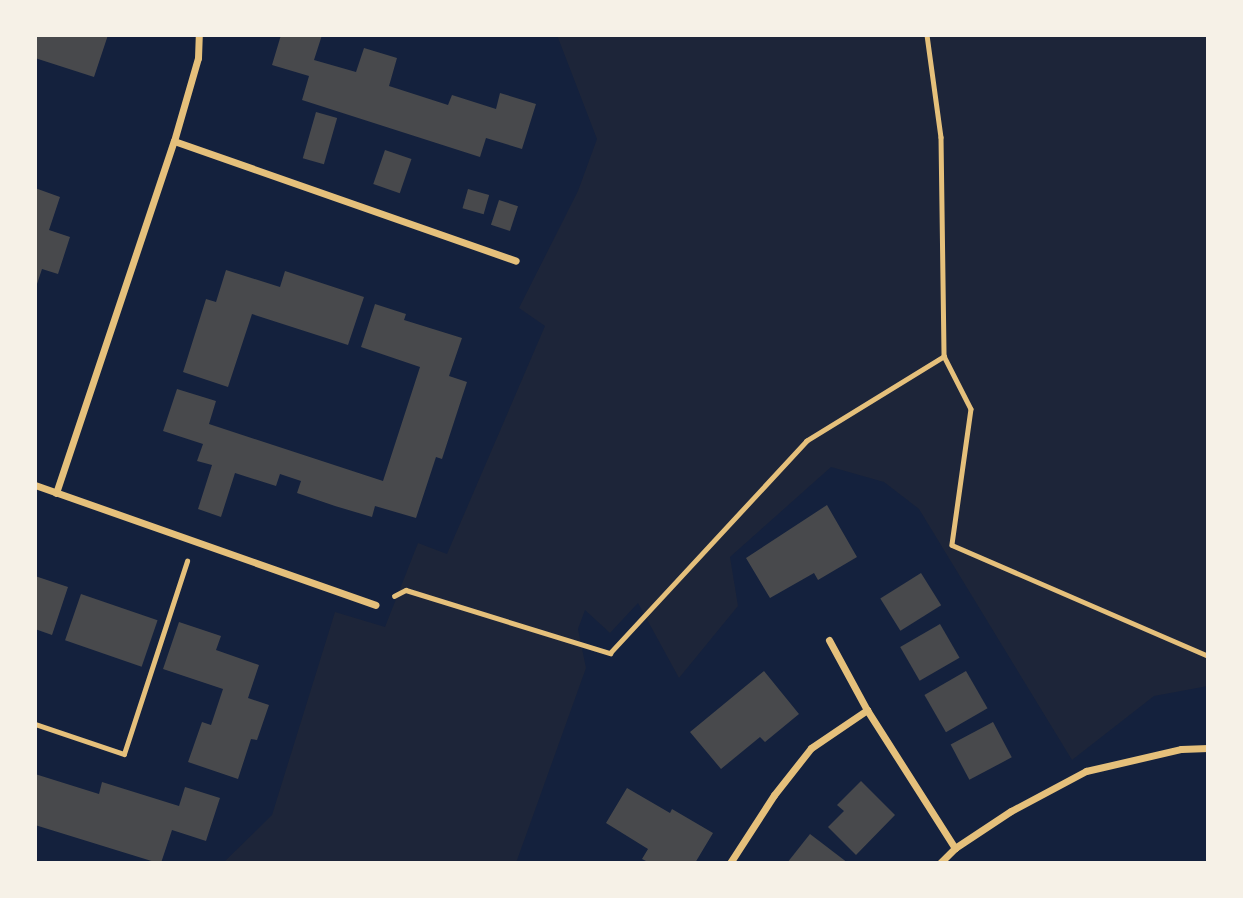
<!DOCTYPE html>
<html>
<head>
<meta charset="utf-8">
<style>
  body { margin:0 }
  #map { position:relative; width:1243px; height:898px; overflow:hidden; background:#14213d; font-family:"Alegreya Sans",sans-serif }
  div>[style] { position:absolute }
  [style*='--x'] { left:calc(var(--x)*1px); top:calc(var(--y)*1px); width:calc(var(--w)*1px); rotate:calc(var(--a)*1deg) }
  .green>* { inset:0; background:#1d2539 }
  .building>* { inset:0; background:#48494c; transform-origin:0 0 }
  .path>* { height:4.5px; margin:-2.25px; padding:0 2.25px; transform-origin:2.25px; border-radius:2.25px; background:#e5c07b }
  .minor>* { height:7px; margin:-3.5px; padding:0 3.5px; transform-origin:3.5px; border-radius:3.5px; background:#e5c07b }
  span { translate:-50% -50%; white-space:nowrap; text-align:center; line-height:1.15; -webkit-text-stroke:7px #f6f1e7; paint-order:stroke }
  .frame { position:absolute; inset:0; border:37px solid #f6f1e7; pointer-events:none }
</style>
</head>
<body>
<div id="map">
  <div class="green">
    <div style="clip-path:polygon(557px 35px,1208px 35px,1208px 686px,1154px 696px,1072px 760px,919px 509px,884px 482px,831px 467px,730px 557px,738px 606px,679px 678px,638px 603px,610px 633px,585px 610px,578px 629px,586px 668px,516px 863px,223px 863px,272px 815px,335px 612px,385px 627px,418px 543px,447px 554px,545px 326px,519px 308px,578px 191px,597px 139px)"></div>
  </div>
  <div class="building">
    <div style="clip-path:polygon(35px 35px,108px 35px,94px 77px,35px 58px)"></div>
    <div style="clip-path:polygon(281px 35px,322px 35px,314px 60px,356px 72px,364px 48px,397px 58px,389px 86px,448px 105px,452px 95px,496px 109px,500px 93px,536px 104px,522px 149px,486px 138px,480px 157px,302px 100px,309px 76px,272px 65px)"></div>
    <div style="left:316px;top:112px;width:22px;height:48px;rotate:16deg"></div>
    <div style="left:385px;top:150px;width:28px;height:36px;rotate:19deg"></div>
    <div style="clip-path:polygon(35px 188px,60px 197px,49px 230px,70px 237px,58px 274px,42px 269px,35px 290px)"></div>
    <div style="left:468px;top:189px;width:22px;height:20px;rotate:16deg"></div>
    <div style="left:499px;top:200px;width:20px;height:26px;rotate:18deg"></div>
    <div style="clip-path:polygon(226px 270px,280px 287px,285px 271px,364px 297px,348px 345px,252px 314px,228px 387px,183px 372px,206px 299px,216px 302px)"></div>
    <div style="clip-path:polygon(375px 304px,406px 314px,404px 320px,462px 338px,449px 376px,467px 382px,442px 459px,436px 457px,416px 518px,375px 506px,372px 517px,335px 506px,297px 493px,301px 481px,280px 474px,276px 486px,235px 473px,221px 517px,198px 509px,212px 465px,197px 461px,203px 444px,163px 431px,177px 389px,216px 401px,209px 424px,383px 481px,420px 367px,361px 347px)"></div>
    <div style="clip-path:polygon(827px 505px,857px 557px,818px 580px,814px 573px,770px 598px,746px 558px)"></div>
    <div style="left:921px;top:573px;width:38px;height:48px;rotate:58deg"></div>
    <div style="clip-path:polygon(35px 576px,68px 587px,52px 635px,35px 629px)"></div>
    <div style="left:81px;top:594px;width:81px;height:49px;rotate:19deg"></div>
    <div style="clip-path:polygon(179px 622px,221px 636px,216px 650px,259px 665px,248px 698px,269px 705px,257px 740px,251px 739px,238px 779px,188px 762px,202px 722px,211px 725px,223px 689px,163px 669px)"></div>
    <div style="left:940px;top:624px;width:39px;height:46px;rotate:60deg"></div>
    <div style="clip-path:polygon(764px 671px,799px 714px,765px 742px,760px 737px,721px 769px,690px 732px)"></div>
    <div style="left:966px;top:671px;width:43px;height:48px;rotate:60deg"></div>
    <div style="left:993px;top:722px;width:40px;height:48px;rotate:62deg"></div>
    <div style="clip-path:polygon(35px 774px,99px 794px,102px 782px,179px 806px,185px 787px,220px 798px,206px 841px,172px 830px,161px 863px,158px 863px,35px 825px)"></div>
    <div style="clip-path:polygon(861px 781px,895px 815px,856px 855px,828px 827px,844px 811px,837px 805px)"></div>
    <div style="clip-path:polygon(627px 788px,670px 813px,672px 809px,713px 833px,695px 863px,650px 863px,642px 859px,648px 849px,606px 823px)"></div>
    <div style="clip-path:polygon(810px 834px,848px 863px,787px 863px)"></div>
  </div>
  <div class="path">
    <div style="--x:927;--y:35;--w:103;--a:82.2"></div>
    <div style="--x:941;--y:137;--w:219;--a:89.2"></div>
    <div style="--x:944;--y:356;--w:59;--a:63"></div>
    <div style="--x:971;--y:409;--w:137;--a:98"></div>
    <div style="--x:952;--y:545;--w:279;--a:23.4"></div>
    <div style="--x:394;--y:596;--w:13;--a:-27"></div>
    <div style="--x:406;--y:590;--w:214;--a:17.2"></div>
    <div style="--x:610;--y:653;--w:289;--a:-47.2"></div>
    <div style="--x:806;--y:441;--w:162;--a:-31.6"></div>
    <div style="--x:35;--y:724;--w:94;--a:18.6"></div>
    <div style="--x:124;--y:754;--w:203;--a:-71.9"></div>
  </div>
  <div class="minor">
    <div style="--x:174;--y:141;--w:362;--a:19.3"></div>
    <div style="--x:35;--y:485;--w:361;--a:19.4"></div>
    <div style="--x:56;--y:493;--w:371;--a:-71.5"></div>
    <div style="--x:174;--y:141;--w:86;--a:-73.9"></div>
    <div style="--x:198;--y:58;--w:23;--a:-88"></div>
    <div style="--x:829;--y:640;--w:80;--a:61.5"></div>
    <div style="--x:730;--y:863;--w:81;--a:-57.1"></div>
    <div style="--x:774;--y:795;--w:60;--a:-51.8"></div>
    <div style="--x:811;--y:748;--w:68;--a:-34.2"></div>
    <div style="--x:867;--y:710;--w:164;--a:57.5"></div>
    <div style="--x:940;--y:863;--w:21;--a:-45"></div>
    <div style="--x:955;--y:848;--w:67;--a:-33.5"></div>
    <div style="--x:1011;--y:811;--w:85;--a:-28.1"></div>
    <div style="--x:1086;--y:771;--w:98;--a:-13"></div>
    <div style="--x:1181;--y:749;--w:27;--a:-2"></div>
  </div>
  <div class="frame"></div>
</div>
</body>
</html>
